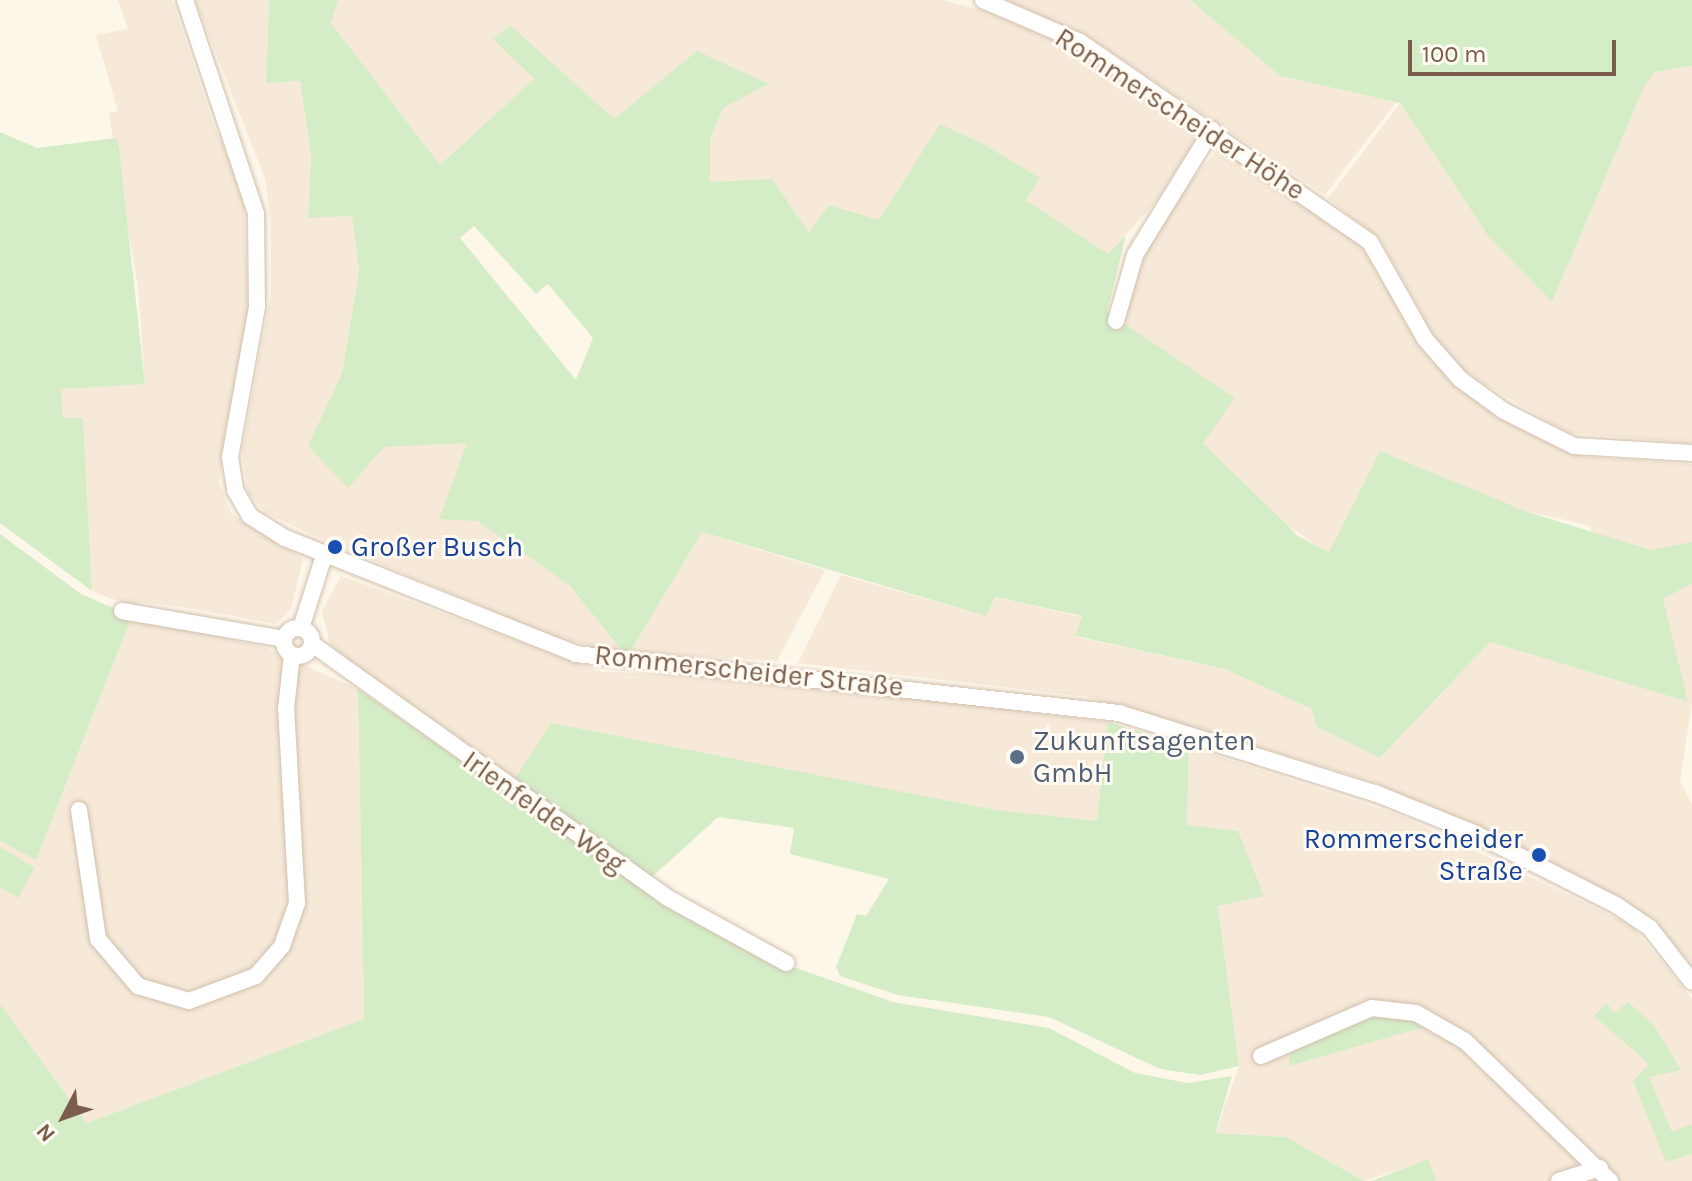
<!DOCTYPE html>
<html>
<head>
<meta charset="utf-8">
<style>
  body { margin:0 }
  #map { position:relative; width:1692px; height:1181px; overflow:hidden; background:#fdf7ea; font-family:Karla,sans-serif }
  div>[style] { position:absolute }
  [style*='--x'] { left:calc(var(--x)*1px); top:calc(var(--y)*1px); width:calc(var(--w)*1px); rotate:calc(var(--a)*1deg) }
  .residential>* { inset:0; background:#f6e9d8 }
  .green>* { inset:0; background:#d4edc7 }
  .roads { filter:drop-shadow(0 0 2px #d1bfae) drop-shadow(0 0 2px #d1bfae) }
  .street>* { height:16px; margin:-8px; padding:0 8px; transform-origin:8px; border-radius:8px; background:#fff }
  .street>.ring { margin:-8px; padding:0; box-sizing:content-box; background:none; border:16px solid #fff; border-radius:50% }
  .dots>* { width:22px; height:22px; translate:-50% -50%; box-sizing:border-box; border:4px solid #fffaf2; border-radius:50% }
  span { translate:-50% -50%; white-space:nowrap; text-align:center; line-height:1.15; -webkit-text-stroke:6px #fffaf2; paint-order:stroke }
  .street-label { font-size:28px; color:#7a5e4b }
  .transit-label { font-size:28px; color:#164399 }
  .left { translate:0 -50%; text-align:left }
  .right { translate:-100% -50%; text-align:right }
  .service-label { font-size:28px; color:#4e5e75 }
  .north { position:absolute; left:24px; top:1077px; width:80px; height:80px; -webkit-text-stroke:6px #fffaf2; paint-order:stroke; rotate:229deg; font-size:22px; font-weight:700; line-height:32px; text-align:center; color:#7a5e4b }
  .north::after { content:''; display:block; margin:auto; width:28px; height:36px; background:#7a5e4b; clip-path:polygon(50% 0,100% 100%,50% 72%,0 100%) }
  .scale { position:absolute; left:1408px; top:40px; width:208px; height:36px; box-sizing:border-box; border:4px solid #7a5e4b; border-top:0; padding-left:10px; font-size:24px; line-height:28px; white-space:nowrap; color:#7a5e4b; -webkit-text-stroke:6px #fffaf2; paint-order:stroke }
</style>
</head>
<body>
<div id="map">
  <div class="residential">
    <div style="clip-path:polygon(118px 0,172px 0,214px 126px,244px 190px,248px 312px,219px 483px,231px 513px,303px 559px,291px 609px,276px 624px,183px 607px,139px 602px,135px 608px,92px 591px,83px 418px,63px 419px,61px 389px,145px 383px,138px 287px,109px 113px,118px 111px,96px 35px,128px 29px)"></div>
    <div style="clip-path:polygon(195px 0,269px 0,266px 82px,300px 81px,311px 156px,308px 217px,352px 216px,359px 270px,342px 373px,309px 446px,468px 443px,477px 521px,569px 585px,623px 652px,559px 639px,315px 536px,266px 513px,248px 493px,242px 452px,271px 294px,271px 223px,265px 179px)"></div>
    <div style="clip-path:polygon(338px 0,943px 0,1024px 22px,1077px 49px,1198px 138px,1157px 201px,1108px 254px,1026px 200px,1039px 178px,985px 145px,879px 221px,830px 205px,809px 234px,710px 183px,710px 140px,723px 107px,614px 120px,494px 39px,534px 79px,440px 166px,331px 23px)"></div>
    <div style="clip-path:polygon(1002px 0,1190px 0,1280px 76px,1396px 102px,1325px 195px,1100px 45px)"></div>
    <div style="clip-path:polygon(1692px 66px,1692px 443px,1568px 433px,1463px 371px,1431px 331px,1381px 241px,1328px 198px,1400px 103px,1488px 236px,1552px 302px,1643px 89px,1655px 72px)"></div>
    <div style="clip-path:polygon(1220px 147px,1361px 244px,1428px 355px,1495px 416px,1583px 457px,1692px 464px,1692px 703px,1680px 781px,1692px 804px,1692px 965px,1626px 900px,1371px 781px,1088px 697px,798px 663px,841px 575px,986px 616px,994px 597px,1082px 617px,1077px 637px,1223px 669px,1313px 709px,1380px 758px,1490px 642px,1688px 702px,1588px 525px,1525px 511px,1328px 553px,1266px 511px,1202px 443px,1119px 320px,1138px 243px)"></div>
    <div style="clip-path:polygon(702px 532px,825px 570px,777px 661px,630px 652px)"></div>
    <div style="clip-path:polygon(341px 576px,603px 672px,729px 676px,1108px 722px,1098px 821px,512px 783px,376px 689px,330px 644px,322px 610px)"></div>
    <div style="clip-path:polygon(132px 616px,263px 647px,358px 689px,364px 1019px,87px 1123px,0 1004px,0 841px,36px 860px)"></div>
    <div style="clip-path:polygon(1189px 747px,1399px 815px,1631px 925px,1692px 999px,1692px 1181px,1436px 1181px,1428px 1160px,1364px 1181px,1286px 1137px,1215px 1133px,1239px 1066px,1218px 906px,1263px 896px,1187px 825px)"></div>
  </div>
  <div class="green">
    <div style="clip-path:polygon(evenodd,269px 0,338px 0,331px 23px,440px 165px,534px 79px,493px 39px,510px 25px,614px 119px,697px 51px,769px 84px,723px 108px,710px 140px,710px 182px,772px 179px,809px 233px,829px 205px,879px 220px,940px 124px,985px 145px,1040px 178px,1026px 200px,1108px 254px,1126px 235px,1107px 312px,1235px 398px,1203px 443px,1298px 536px,1329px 552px,1380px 451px,1525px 511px,1651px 550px,1692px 542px,1692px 583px,1663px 599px,1688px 702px,1490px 642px,1380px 758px,1317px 727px,1312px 709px,1224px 669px,1076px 636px,1082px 616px,995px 597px,986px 616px,702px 532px,630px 652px,623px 652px,569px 585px,477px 521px,439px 519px,467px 443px,384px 447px,348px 488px,308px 446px,342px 373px,359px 270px,352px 216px,308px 218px,311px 156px,300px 81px,266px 83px,269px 0,474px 226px,536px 294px,548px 284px,593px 338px,576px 380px,460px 238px,474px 226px)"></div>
    <div style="clip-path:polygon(1190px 0,1692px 0,1692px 66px,1655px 72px,1643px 89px,1552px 302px,1488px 236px,1400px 103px,1280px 76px)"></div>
    <div style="clip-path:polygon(0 132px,37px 148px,116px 138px,119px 148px,145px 384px,61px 389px,63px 418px,83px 418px,92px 591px,0 523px)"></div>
    <div style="clip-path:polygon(0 534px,81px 594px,132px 616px,36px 860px,0 841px)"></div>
    <div style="clip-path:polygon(358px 689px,592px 852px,759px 955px,893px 1002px,1049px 1028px,1135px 1073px,1188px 1083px,1232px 1076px,1215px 1133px,1286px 1137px,1364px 1181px,0 1181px,0 1004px,87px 1123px,364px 1019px)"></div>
    <div style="clip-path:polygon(1108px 722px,1189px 747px,1187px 825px,1238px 831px,1264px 896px,1218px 906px,1239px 1066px,1200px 1075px,1160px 1069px,1049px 1017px,898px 995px,840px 976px,836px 967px,857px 914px,866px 916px,889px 879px,790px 854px,794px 828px,718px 817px,651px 878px,512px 783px,551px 723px,995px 810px,1097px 821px)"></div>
    <div style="clip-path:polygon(0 847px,35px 868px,18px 898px,0 887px)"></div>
    <div style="clip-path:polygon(1628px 1002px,1653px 1024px,1681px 1070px,1649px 1077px,1672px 1132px,1692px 1124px,1692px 1154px,1666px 1162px,1633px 1081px,1649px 1064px,1594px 1016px,1606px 1003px,1615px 1013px)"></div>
    <div style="clip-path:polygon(1385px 1012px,1431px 1025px,1289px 1066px,1290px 1050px)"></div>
    <div style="clip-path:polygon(1428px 1159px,1436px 1181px,1371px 1181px)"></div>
  </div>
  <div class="roads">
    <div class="street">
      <div style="--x:185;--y:0;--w:225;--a:71.6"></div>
      <div style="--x:256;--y:214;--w:93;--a:89.4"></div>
      <div style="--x:257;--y:307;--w:152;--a:100.2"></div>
      <div style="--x:230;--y:457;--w:33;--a:81"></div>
      <div style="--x:235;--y:490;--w:30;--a:60"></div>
      <div style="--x:250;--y:516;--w:41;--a:32.2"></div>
      <div style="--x:285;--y:538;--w:313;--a:21.7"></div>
      <div style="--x:576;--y:654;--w:546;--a:6.2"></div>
      <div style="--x:1119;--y:713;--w:268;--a:17.4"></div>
      <div style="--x:1375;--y:793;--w:107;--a:22"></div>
      <div style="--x:1474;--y:833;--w:159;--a:26.9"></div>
      <div style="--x:1616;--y:905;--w:41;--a:34.1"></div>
      <div style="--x:1650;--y:928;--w:68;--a:52.1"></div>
      <div style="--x:983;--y:0;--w:106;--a:23.4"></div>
      <div style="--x:1080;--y:42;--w:352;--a:34.6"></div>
      <div style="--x:1370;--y:242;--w:112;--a:60.4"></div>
      <div style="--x:1425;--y:339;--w:53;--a:48.8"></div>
      <div style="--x:1460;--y:379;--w:54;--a:36"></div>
      <div style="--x:1504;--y:411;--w:78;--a:26.6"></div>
      <div style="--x:1574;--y:446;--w:118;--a:3.4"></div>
      <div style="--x:1116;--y:321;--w:69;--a:-73.9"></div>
      <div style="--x:1135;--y:255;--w:147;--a:-58.4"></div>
      <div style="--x:122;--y:611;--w:164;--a:9.8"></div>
      <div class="ring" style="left:284px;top:628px;width:12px;height:12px"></div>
      <div style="--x:301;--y:628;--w:79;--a:-72.3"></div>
      <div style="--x:312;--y:644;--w:437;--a:35.5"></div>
      <div style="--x:668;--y:898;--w:135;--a:28.8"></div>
      <div style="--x:79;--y:810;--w:130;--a:81.6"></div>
      <div style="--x:98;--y:939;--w:62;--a:49.6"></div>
      <div style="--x:138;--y:986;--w:53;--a:16.4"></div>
      <div style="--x:189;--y:1001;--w:72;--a:-20.5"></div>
      <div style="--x:256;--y:976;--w:40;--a:-49"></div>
      <div style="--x:282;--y:946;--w:46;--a:-70.8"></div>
      <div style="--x:297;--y:903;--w:194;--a:-93.2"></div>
      <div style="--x:286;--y:709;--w:54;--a:-83.7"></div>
      <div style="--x:1261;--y:1056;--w:121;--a:-23.4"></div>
      <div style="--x:1372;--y:1008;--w:44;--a:6.5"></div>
      <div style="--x:1416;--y:1013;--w:56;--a:29.7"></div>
      <div style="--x:1465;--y:1041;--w:202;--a:44"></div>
      <div style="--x:1559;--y:1181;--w:43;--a:-17.6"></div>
    </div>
  </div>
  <div class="dots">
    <div style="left:335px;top:547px;background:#1a4fb4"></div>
    <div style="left:1017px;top:757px;background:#5c6f8a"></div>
    <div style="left:1539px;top:855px;background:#1a4fb4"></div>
  </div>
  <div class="street-label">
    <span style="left:1180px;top:114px;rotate:33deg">Rommerscheider Höhe</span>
    <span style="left:749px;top:671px;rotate:6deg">Rommerscheider Straße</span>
    <span style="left:544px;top:812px;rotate:35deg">Irlenfelder Weg</span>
  </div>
  <div class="transit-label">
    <span class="left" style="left:351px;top:547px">Großer Busch</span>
    <span class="right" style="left:1523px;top:855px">Rommerscheider<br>Straße</span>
  </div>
  <div class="service-label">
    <span class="left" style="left:1033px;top:757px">Zukunftsagenten<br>GmbH</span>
  </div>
  <div class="north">N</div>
  <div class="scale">100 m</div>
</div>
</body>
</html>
